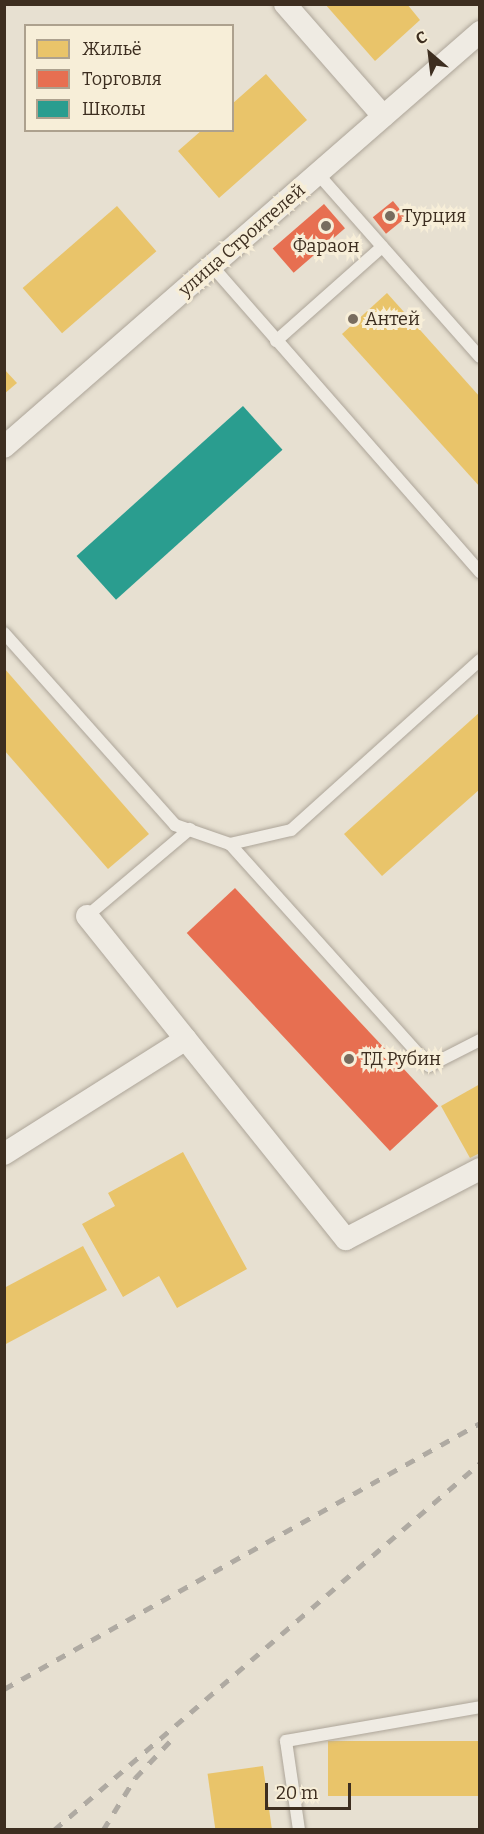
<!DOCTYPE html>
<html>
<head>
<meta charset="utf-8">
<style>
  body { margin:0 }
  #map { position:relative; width:484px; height:1834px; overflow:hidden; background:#e7e0d1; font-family:Bitter,serif }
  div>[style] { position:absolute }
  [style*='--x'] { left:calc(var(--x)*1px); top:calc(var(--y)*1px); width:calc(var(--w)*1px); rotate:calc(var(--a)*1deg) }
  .homes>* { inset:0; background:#e9c46a; transform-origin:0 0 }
  .shops>* { inset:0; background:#e76f51; transform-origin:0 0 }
  .schools>* { inset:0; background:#2a9d8f; transform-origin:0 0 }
  .roads { filter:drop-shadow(0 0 2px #ada599) drop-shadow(0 0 2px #ada599) }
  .service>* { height:12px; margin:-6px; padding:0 6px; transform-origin:6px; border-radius:6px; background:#efebe3 }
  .minor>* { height:22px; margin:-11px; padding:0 11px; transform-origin:11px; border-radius:11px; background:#efebe3 }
  .rail>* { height:4.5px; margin-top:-2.25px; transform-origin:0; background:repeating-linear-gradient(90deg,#afaaa2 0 10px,transparent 0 20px) }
  .dots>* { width:16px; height:16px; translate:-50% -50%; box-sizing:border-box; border:3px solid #f7eed8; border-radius:50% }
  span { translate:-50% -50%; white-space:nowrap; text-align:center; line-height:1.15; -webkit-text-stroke:6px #f7eed8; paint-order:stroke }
  .poi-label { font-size:18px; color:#3d2e20 }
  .left { translate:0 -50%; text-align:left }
  .street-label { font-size:18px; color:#3d2e20 }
  .frame { position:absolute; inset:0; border:6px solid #3d2e20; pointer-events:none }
  .legend { position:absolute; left:24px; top:24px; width:210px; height:108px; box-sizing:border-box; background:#f7eed8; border:2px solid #ada18e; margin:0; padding:8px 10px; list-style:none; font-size:18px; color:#3d2e20 }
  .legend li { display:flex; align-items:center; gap:12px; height:30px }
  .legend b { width:30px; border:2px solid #ada18e }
  .north { position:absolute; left:400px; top:24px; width:60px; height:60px; -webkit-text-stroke:4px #f7eed8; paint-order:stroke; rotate:332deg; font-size:16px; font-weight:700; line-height:24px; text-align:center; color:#3d2e20 }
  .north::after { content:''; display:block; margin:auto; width:21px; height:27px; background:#3d2e20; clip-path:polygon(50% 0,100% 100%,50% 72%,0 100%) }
  .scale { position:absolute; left:265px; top:1783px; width:86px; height:27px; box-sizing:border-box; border:3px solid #3d2e20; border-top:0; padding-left:8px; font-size:18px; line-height:21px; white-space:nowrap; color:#3d2e20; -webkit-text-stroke:4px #f7eed8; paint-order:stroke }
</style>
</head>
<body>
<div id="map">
  <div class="homes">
    <div style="clip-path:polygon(325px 4px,407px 4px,420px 20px,375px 61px)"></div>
    <div style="clip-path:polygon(266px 74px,307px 120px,219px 198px,178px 151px,202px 130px,232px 130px,232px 104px)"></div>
    <div style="left:117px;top:206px;width:60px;height:125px;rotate:49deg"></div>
    <div style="clip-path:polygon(387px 293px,480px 397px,480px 487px,342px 334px)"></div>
    <div style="clip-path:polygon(4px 369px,17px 383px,4px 394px)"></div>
    <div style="clip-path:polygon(4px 668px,149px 834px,108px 869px,4px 750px)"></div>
    <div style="clip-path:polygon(480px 712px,480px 789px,382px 876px,344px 834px)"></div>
    <div style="clip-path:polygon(480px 1084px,480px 1153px,470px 1158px,441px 1106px)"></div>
    <div style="clip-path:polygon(183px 1152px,247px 1269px,177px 1308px,159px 1276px,123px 1297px,82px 1224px,115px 1206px,108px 1193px)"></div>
    <div style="clip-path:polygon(83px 1246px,107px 1290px,4px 1345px,4px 1288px)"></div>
    <div style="left:480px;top:1741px;width:55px;height:152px;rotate:90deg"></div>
    <div style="left:263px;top:1766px;width:65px;height:56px;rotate:82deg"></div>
  </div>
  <div class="shops">
    <div style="left:393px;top:201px;width:21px;height:26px;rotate:51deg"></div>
    <div style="left:324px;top:204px;width:32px;height:68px;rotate:49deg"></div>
    <div style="left:235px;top:888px;width:298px;height:66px;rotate:47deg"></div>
  </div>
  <div class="schools">
    <div style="left:243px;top:406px;width:59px;height:224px;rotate:48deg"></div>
  </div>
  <div class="roads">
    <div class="service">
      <div style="--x:318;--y:174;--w:244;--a:48.5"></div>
      <div style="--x:212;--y:266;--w:407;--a:48.8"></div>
      <div style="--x:276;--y:341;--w:142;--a:-41.6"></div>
      <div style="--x:4;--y:633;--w:257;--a:48.3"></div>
      <div style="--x:175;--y:825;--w:58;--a:19.1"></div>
      <div style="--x:480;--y:660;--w:254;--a:138"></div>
      <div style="--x:291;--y:830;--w:63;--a:167.1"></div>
      <div style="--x:230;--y:844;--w:298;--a:48.1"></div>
      <div style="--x:429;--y:1066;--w:57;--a:-27"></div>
      <div style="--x:87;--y:916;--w:135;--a:-40.2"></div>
      <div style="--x:299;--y:1830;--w:90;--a:-98.3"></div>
      <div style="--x:286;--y:1741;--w:197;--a:-9.9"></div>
    </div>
    <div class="minor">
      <div style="--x:285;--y:4;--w:149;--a:48.8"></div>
      <div style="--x:4;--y:447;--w:632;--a:-41.08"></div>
      <div style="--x:87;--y:916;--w:414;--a:51.3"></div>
      <div style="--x:346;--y:1239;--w:151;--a:-27.6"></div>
      <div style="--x:4;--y:1154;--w:215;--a:-32.3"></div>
    </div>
  </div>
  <div class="rail">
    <div style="--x:4;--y:1689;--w:545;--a:-29.2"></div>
    <div style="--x:54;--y:1830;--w:562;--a:-40.74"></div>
    <div style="--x:103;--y:1830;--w:61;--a:-58.4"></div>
    <div style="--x:135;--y:1778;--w:54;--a:-46.5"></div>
  </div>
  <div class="dots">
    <div style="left:390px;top:216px;background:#786c5e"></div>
    <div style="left:326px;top:226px;background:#786c5e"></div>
    <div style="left:353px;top:319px;background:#786c5e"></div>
    <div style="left:349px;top:1059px;background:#786c5e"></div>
  </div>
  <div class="poi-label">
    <span class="left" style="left:402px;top:216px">Турция</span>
    <span style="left:326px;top:246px">Фараон</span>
    <span class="left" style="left:365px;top:319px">Антей</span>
    <span class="left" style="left:361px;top:1059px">ТД Рубин</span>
  </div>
  <div class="street-label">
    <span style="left:242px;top:240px;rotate:-41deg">улица Строителей</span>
  </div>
  <div class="frame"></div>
  <ul class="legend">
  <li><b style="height:16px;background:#e9c46a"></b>Жильё</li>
  <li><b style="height:16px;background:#e76f51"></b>Торговля</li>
  <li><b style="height:16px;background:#2a9d8f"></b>Школы</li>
  </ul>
  <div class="north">С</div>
  <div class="scale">20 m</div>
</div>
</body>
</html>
